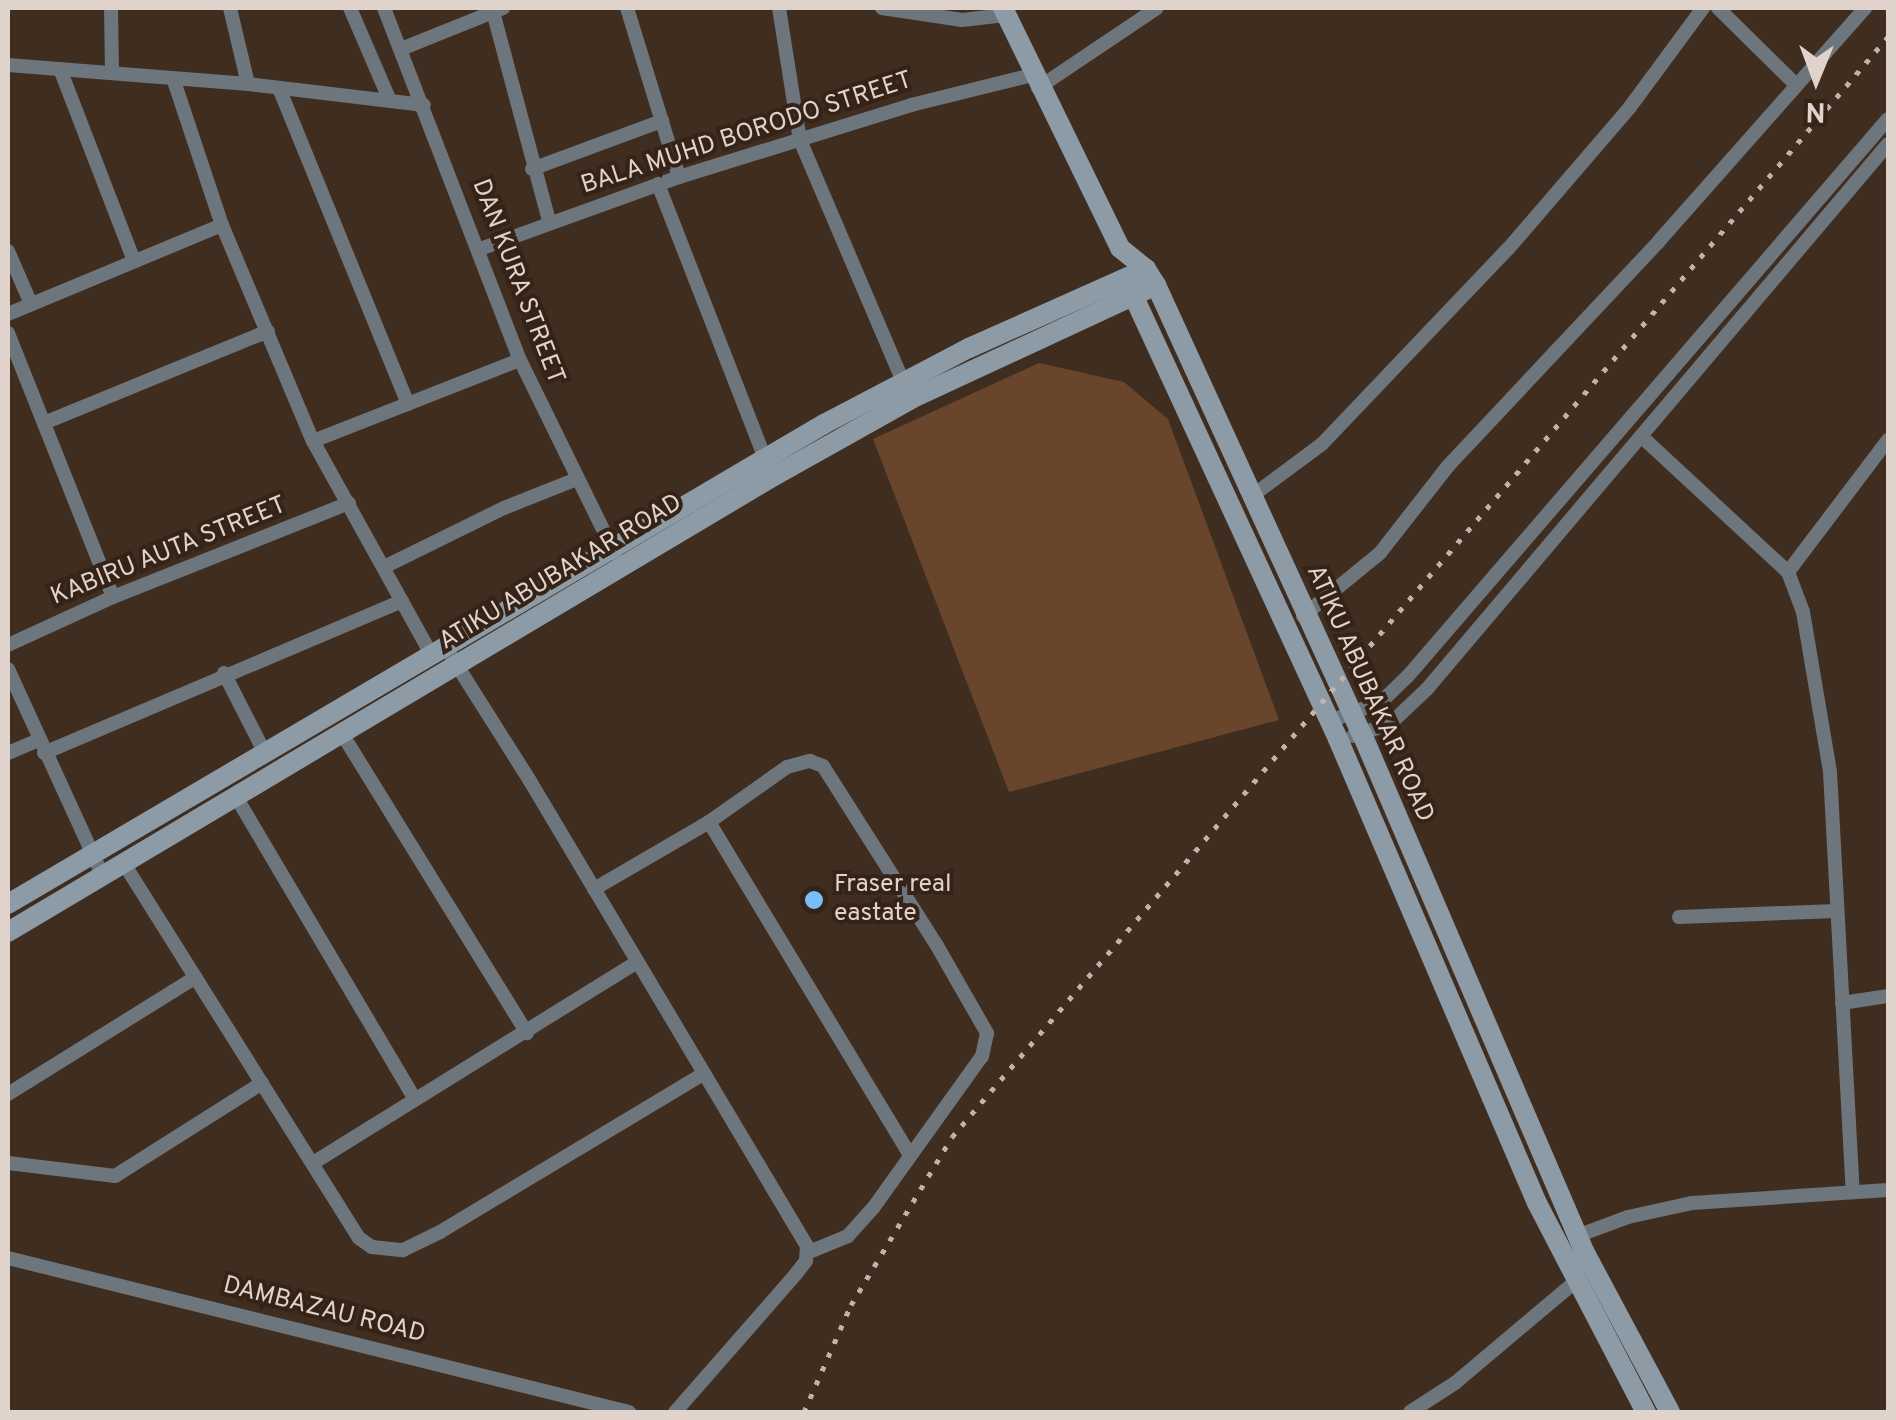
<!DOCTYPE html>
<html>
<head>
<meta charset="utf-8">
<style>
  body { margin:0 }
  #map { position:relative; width:1896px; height:1420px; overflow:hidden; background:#3f2d20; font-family:Overpass,sans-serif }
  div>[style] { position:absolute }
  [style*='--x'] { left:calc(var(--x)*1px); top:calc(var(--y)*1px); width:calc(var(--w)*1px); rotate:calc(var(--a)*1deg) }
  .green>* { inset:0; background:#68452b }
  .street>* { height:14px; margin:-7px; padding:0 7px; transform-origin:7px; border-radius:7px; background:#6d757d }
  .secondary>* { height:20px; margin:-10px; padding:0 10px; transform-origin:10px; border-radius:10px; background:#8d9ba7 }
  .rail>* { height:5px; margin-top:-2.5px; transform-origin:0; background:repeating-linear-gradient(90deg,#c1b3aa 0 5px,transparent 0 15px) }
  .dots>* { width:28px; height:28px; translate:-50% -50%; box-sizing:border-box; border:5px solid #352317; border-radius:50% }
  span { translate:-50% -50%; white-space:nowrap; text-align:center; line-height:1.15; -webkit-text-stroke:8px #352317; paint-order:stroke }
  .street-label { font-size:25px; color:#dfd3cb }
  .poi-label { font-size:25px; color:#dfd3cb }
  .left { translate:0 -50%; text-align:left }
  .frame { position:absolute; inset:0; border:10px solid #dfd3cb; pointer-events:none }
  .north { position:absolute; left:1766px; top:30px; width:100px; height:100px; -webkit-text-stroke:8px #352317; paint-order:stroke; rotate:181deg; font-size:28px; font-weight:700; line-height:40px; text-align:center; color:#dfd3cb }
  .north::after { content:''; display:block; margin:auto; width:35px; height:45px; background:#dfd3cb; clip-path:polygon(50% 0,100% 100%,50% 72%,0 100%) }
</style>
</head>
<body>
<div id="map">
  <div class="green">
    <div style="clip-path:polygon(1039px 363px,1124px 382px,1168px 419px,1279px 720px,1009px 792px,873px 439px)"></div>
  </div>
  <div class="street">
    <div style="--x:111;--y:8;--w:65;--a:89.1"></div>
    <div style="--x:230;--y:8;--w:78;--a:76.7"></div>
    <div style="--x:350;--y:8;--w:101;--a:66.7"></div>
    <div style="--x:384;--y:8;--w:377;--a:68.9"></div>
    <div style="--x:520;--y:360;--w:216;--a:63.9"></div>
    <div style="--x:492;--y:8;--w:220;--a:75"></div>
    <div style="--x:627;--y:8;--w:177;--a:72.9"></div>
    <div style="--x:779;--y:8;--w:134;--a:81"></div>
    <div style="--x:800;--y:140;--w:262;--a:66.9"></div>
    <div style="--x:882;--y:8;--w:81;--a:8.5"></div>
    <div style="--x:962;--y:20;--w:44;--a:-6.5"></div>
    <div style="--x:1718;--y:8;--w:108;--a:44.6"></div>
    <div style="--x:401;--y:49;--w:110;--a:-21.9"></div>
    <div style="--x:8;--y:65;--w:241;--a:4.5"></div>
    <div style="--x:248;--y:84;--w:177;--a:6.8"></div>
    <div style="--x:60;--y:69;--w:206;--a:68.9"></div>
    <div style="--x:173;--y:78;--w:155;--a:71.6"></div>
    <div style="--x:222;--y:225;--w:234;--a:67.2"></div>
    <div style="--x:313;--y:441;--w:246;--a:61"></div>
    <div style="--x:279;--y:88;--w:341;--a:67.8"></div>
    <div style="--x:1038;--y:88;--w:143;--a:-33.9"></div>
    <div style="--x:532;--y:169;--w:139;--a:-20.3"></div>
    <div style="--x:658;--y:184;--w:294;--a:68.7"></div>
    <div style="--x:480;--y:249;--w:212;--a:-19.9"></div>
    <div style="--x:679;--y:177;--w:243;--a:-17.2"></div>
    <div style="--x:911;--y:105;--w:125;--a:-13.9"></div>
    <div style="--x:8;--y:251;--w:58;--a:66.5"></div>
    <div style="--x:8;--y:314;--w:232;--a:-22.6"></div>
    <div style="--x:8;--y:333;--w:284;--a:68.3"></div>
    <div style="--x:44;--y:423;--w:242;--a:-22.3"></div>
    <div style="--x:1641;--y:436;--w:200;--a:42.8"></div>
    <div style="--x:1788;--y:572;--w:43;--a:69.4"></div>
    <div style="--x:1803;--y:612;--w:162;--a:80.4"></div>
    <div style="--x:1830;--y:772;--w:421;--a:86.9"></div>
    <div style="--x:313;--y:441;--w:222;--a:-21.4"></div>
    <div style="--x:1252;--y:496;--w:87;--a:-36.6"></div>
    <div style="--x:1322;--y:444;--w:269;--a:-46.4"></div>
    <div style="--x:1508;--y:249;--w:187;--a:-49.3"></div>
    <div style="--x:1630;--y:107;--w:123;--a:-53.6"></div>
    <div style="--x:384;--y:567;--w:134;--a:-26.2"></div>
    <div style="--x:504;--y:508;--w:79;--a:-21.7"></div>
    <div style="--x:1788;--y:572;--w:166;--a:-52.9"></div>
    <div style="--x:1303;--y:616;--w:99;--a:-39.3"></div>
    <div style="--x:1380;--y:553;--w:110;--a:-52"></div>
    <div style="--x:1448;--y:466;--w:308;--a:-46.8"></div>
    <div style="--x:1659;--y:241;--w:311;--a:-48.5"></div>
    <div style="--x:8;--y:645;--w:115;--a:-24.6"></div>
    <div style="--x:113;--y:597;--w:254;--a:-21.7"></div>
    <div style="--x:446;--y:648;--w:157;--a:57.7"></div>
    <div style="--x:530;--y:781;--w:541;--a:59.22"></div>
    <div style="--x:807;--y:1246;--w:15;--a:94"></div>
    <div style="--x:806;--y:1261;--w:16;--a:128"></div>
    <div style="--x:796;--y:1274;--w:184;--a:131.2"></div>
    <div style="--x:8;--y:669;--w:226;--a:65.4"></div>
    <div style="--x:224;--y:673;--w:90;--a:62.9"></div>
    <div style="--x:1330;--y:721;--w:54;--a:-20.4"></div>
    <div style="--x:1381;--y:702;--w:37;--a:-44"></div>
    <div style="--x:1408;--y:676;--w:735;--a:-49.25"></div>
    <div style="--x:341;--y:732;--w:354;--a:58.3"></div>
    <div style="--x:1353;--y:736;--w:39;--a:-18"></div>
    <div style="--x:1390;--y:724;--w:51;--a:-43.4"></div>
    <div style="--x:1427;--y:689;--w:714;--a:-49.77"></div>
    <div style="--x:8;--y:753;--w:33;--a:-23"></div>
    <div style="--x:44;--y:753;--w:389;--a:-23"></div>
    <div style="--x:235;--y:795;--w:353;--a:59.4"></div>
    <div style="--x:709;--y:822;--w:388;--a:58.9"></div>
    <div style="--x:123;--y:862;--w:444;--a:57.9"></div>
    <div style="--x:359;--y:1238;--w:16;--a:35"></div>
    <div style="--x:372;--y:1247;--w:31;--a:6"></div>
    <div style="--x:403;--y:1250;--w:41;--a:-25.9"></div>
    <div style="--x:440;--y:1232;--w:305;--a:-31"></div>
    <div style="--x:594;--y:889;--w:133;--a:-30.2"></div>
    <div style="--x:709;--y:822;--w:95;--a:-35.2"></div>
    <div style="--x:787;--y:767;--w:24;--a:-15"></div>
    <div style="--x:810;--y:761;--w:14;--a:21"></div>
    <div style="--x:823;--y:766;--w:211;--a:57.6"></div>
    <div style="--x:936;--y:944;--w:103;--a:60.2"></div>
    <div style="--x:987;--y:1033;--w:24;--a:102"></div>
    <div style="--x:982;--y:1056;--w:187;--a:125.6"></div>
    <div style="--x:873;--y:1208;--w:38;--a:132"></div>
    <div style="--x:848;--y:1236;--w:44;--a:157.5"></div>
    <div style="--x:1679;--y:917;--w:157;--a:-2.2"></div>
    <div style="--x:1842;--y:1003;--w:47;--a:-8.7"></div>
    <div style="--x:8;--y:1094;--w:221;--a:-31.9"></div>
    <div style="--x:8;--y:1163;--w:108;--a:6.9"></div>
    <div style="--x:115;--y:1176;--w:174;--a:-32.3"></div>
    <div style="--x:313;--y:1163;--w:381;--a:-31.8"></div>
    <div style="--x:1577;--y:1236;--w:54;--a:-20.4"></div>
    <div style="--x:1628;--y:1217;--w:66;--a:-12.3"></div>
    <div style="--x:1692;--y:1203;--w:196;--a:-3.8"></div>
    <div style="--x:8;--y:1258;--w:640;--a:13.93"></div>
    <div style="--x:1410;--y:1412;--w:54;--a:-32.8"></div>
    <div style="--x:1455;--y:1383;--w:157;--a:-40.1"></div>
  </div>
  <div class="secondary">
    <div style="--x:1003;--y:8;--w:267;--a:64"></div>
    <div style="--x:1120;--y:248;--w:33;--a:39"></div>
    <div style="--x:1146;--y:269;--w:19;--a:58"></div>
    <div style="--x:1156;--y:285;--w:494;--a:65.4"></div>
    <div style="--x:1362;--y:734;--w:563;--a:66.76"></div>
    <div style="--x:1584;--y:1251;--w:183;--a:61.9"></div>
    <div style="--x:1128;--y:284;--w:501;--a:65.22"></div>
    <div style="--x:1338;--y:739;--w:505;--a:66.79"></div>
    <div style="--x:1537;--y:1203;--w:236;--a:62.5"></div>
    <div style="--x:8;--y:904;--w:947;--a:-30.47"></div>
    <div style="--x:824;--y:424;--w:164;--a:-27.7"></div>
    <div style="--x:969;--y:348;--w:194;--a:-24.1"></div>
    <div style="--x:8;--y:932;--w:891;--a:-30.77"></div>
    <div style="--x:774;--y:476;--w:159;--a:-29.3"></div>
    <div style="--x:913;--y:398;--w:268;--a:-24.9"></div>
  </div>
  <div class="rail">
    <div style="--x:804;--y:1412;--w:117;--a:-66.3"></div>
    <div style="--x:851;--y:1305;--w:196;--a:-59"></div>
    <div style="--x:952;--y:1137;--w:1444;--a:-49.61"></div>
  </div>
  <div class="dots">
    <div style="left:814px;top:900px;background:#78bff7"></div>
  </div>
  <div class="street-label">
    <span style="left:747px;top:134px;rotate:-18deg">BALA MUHD BORODO STREET</span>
    <span style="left:517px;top:282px;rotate:69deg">DAN KURA STREET</span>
    <span style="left:169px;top:552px;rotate:-22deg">KABIRU AUTA STREET</span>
    <span style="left:561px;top:573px;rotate:-31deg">ATIKU ABUBAKAR ROAD</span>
    <span style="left:1369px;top:694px;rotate:66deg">ATIKU ABUBAKAR ROAD</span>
    <span style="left:324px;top:1311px;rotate:14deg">DAMBAZAU ROAD</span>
  </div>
  <div class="poi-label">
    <span class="left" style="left:834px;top:900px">Fraser real<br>eastate</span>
  </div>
  <div class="frame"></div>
  <div class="north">N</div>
</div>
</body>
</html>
